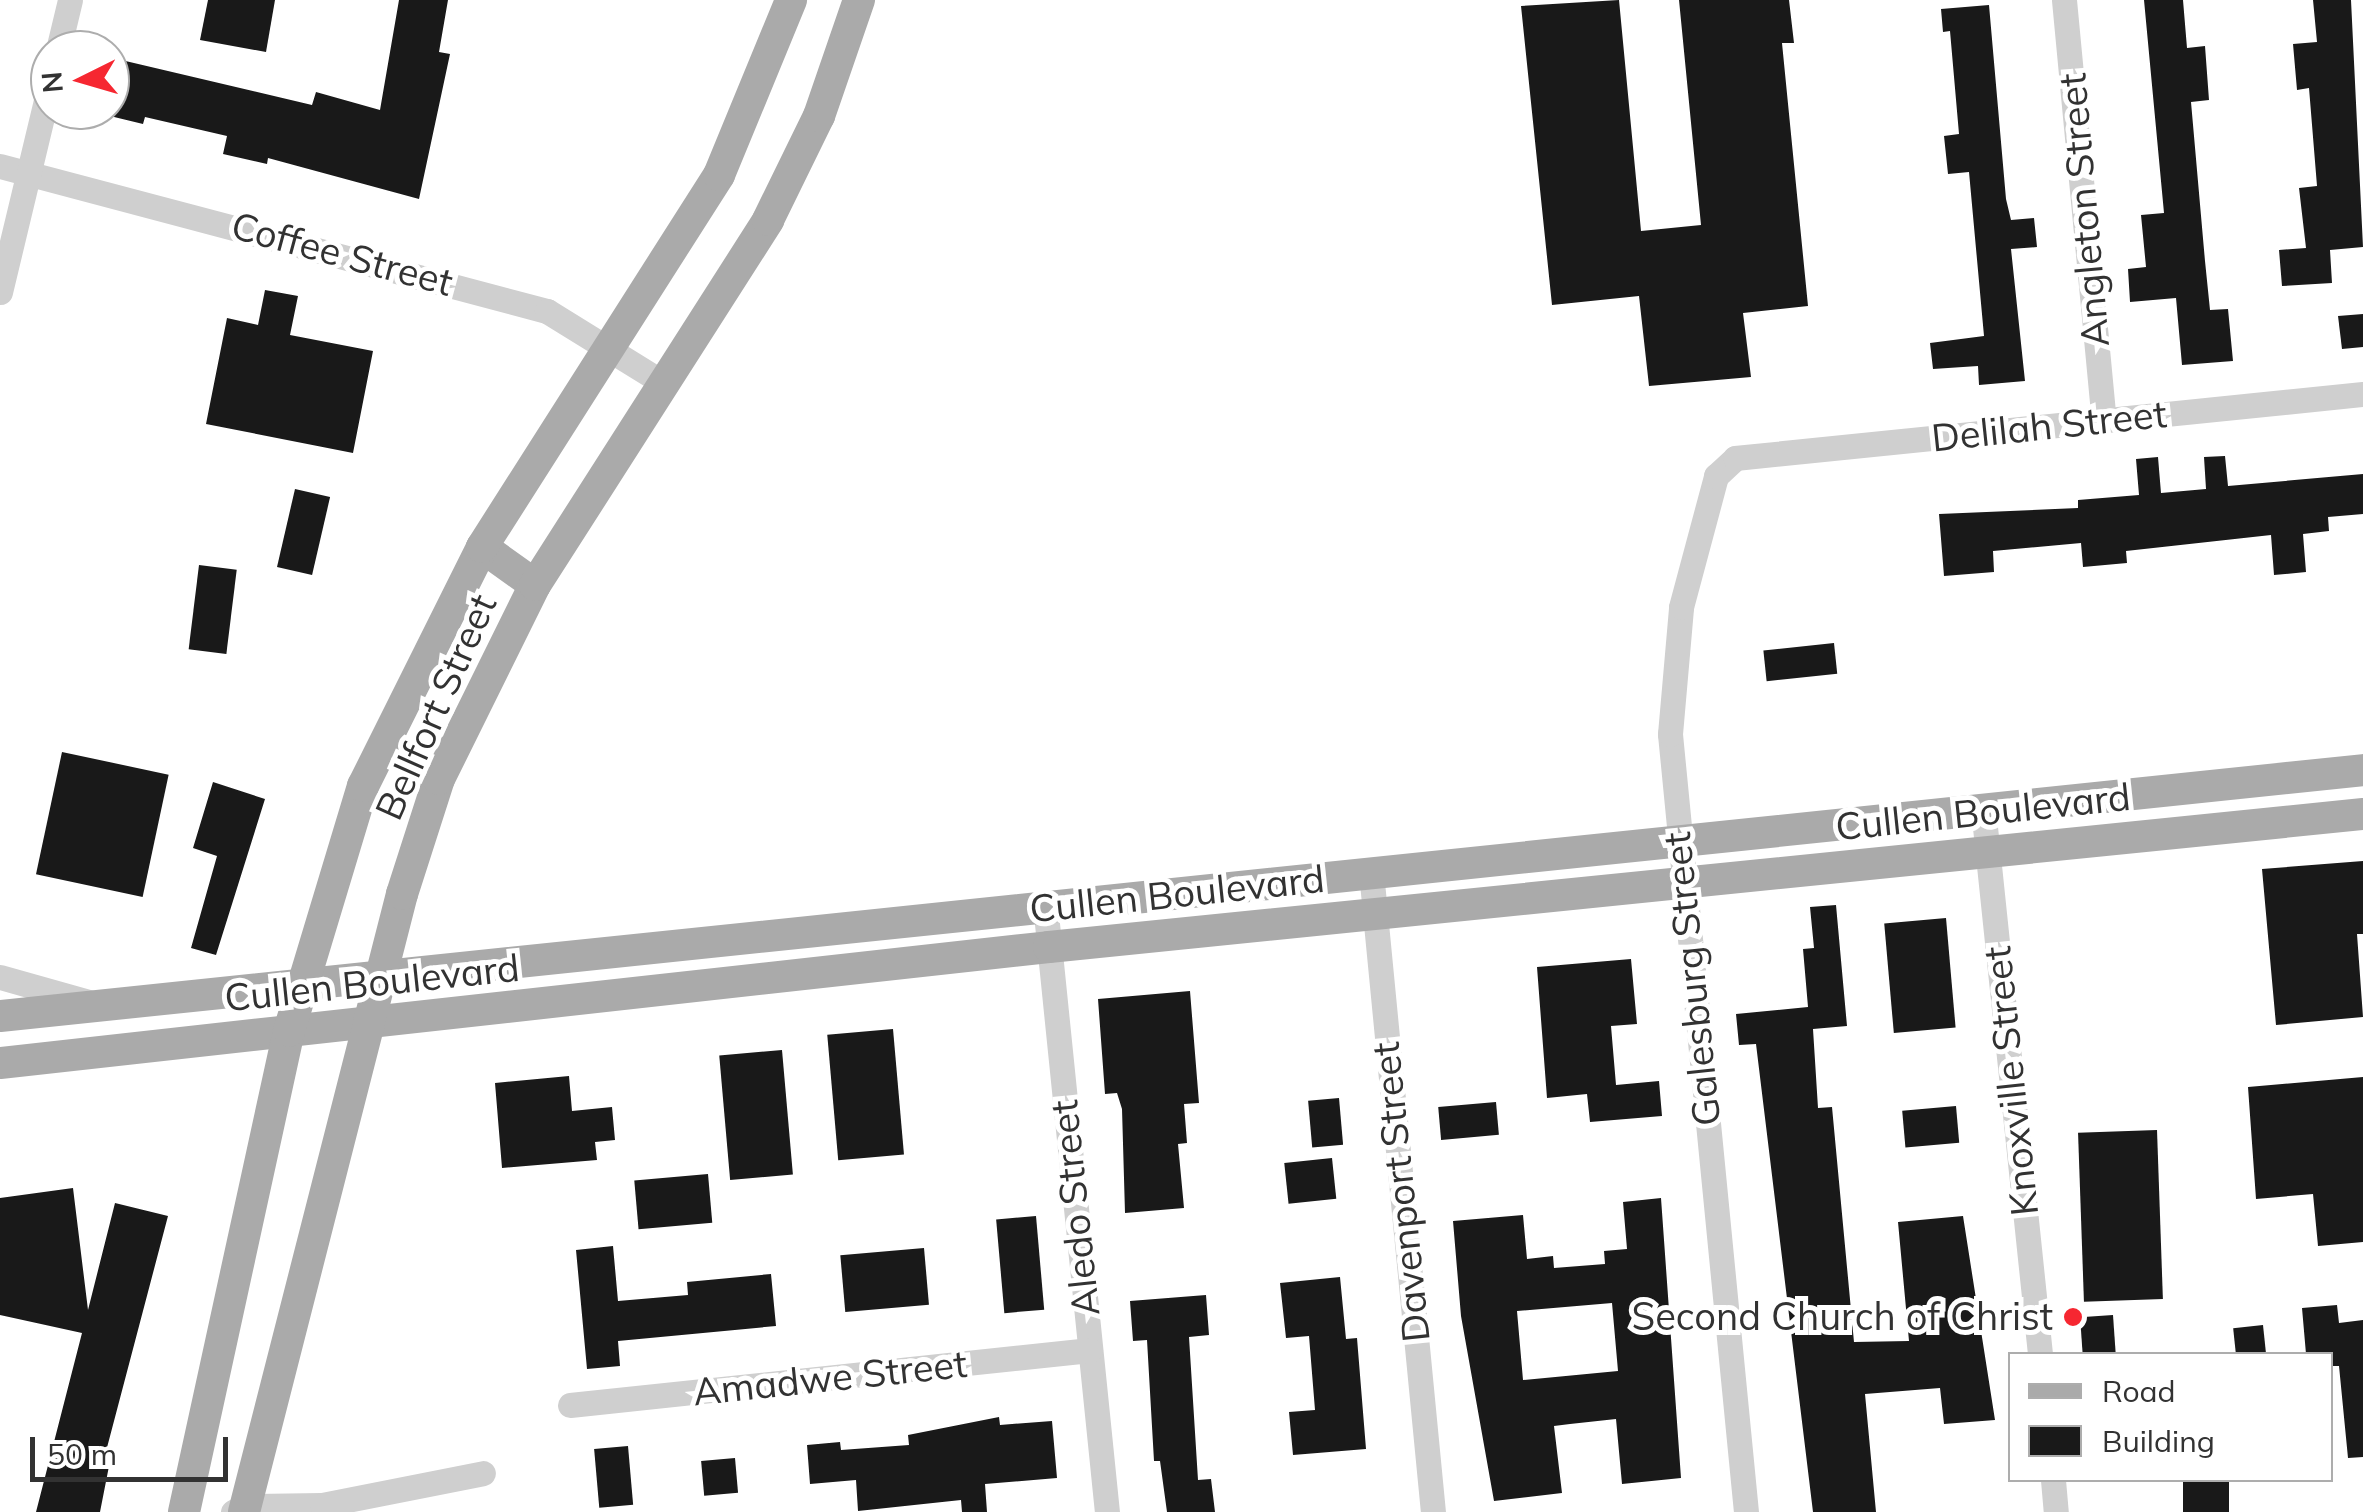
<!DOCTYPE html>
<html>
<head>
<meta charset="utf-8">
<style>
  body { margin:0 }
  #map { position:relative; width:2363px; height:1512px; overflow:hidden; background:#fff; font-family:Mulish,sans-serif }
  div>[style] { position:absolute }
  [style*='--x'] { left:calc(var(--x)*1px); top:calc(var(--y)*1px); width:calc(var(--w)*1px); rotate:calc(var(--a)*1deg) }
  .building>* { inset:0; background:#191919; transform-origin:0 0 }
  .minor>* { height:25px; margin:-12.5px; padding:0 12.5px; transform-origin:12.5px; border-radius:12.5px; background:#cfcfcf }
  .major>* { height:32px; margin:-16px; padding:0 16px; transform-origin:16px; border-radius:16px; background:#aaa }
  .dots>* { width:28px; height:28px; translate:-50% -50%; box-sizing:border-box; border:5px solid #fff; border-radius:50% }
  span { translate:-50% -50%; white-space:nowrap; text-align:center; line-height:1.15; -webkit-text-stroke:10px #fff; paint-order:stroke }
  .street-label { font-size:38px; color:#323232 }
  .poi-label { font-size:38px; color:#323232 }
  .right { translate:-100% -50%; text-align:right }
  .legend { position:absolute; left:2008px; top:1352px; width:325px; height:130px; box-sizing:border-box; background:#fff; border:2px solid #adadad; margin:0; padding:12px 18px; list-style:none; font-size:30px; color:#323232 }
  .legend li { display:flex; align-items:center; gap:20px; height:50px }
  .legend b { width:50px; border:2px solid #adadad }
  .north { position:absolute; left:30px; top:30px; width:100px; height:100px; box-sizing:border-box; background:#fff; border:2px solid #adadad; border-radius:50%; rotate:265deg; font-size:28px; font-weight:700; line-height:40px; text-align:center; color:#323232 }
  .north::after { content:''; display:block; margin:auto; width:35px; height:45px; background:#f62731; clip-path:polygon(50% 0,100% 100%,50% 72%,0 100%) }
  .scale { position:absolute; left:30px; top:1437px; width:198px; height:45px; box-sizing:border-box; border:5px solid #323232; border-top:0; padding-left:12px; font-size:30px; line-height:35px; white-space:nowrap; color:#323232; -webkit-text-stroke:8px #fff; paint-order:stroke }
</style>
</head>
<body>
<div id="map">
  <div class="building">
    <div style="clip-path:polygon(208px 0,275px 0,266px 52px,200px 40px)"></div>
    <div style="clip-path:polygon(399px 0,448px 0,439px 52px,450px 54px,419px 199px,268px 158px,267px 164px,223px 154px,227px 136px,145px 117px,143px 124px,110px 116px,117px 59px,312px 105px,316px 92px,380px 110px)"></div>
    <div style="clip-path:polygon(1619px 0,1641px 231px,1701px 225px,1679px 0,1789px 0,1794px 43px,1782px 43px,1808px 306px,1743px 313px,1751px 377px,1649px 386px,1639px 296px,1552px 305px,1521px 6px)"></div>
    <div style="clip-path:polygon(2144px 0,2183px 0,2187px 48px,2205px 46px,2209px 100px,2191px 102px,2205px 261px,2210px 310px,2228px 309px,2233px 361px,2182px 365px,2176px 298px,2130px 302px,2128px 269px,2146px 267px,2141px 215px,2164px 213px)"></div>
    <div style="clip-path:polygon(2313px 0,2351px 0,2363px 247px,2330px 250px,2332px 283px,2282px 286px,2279px 250px,2306px 248px,2299px 188px,2317px 186px,2309px 88px,2297px 90px,2293px 44px,2317px 42px)"></div>
    <div style="clip-path:polygon(1989px 5px,2006px 199px,2011px 220px,2034px 218px,2037px 247px,2011px 249px,2025px 381px,1979px 385px,1978px 366px,1933px 369px,1930px 343px,1984px 336px,1969px 172px,1948px 174px,1944px 136px,1959px 134px,1950px 31px,1943px 32px,1941px 9px)"></div>
    <div style="clip-path:polygon(265px 290px,298px 296px,290px 335px,373px 351px,353px 453px,206px 424px,227px 318px,258px 325px)"></div>
    <div style="clip-path:polygon(2363px 314px,2363px 347px,2342px 349px,2338px 316px)"></div>
    <div style="clip-path:polygon(2225px 456px,2228px 486px,2363px 474px,2363px 514px,2328px 517px,2329px 531px,2303px 534px,2306px 572px,2274px 575px,2271px 535px,2126px 551px,2127px 563px,2083px 567px,2081px 543px,1993px 551px,1994px 572px,1944px 576px,1939px 514px,2078px 508px,2078px 500px,2139px 495px,2136px 459px,2158px 457px,2161px 493px,2206px 489px,2204px 457px)"></div>
    <div style="left:295px;top:489px;width:36px;height:80px;rotate:13deg"></div>
    <div style="left:199px;top:565px;width:38px;height:85px;rotate:7deg"></div>
    <div style="left:1834px;top:643px;width:31px;height:71px;rotate:84deg"></div>
    <div style="left:62px;top:752px;width:109px;height:125px;rotate:12deg"></div>
    <div style="clip-path:polygon(213px 782px,265px 799px,216px 955px,191px 948px,217px 856px,193px 848px)"></div>
    <div style="clip-path:polygon(2363px 861px,2363px 934px,2357px 934px,2363px 1017px,2276px 1025px,2262px 869px)"></div>
    <div style="clip-path:polygon(1836px 905px,1847px 1026px,1813px 1029px,1818px 1108px,1832px 1107px,1854px 1342px,1909px 1341px,1898px 1222px,1963px 1216px,1995px 1420px,1944px 1424px,1940px 1388px,1865px 1394px,1876px 1512px,1813px 1512px,1756px 1044px,1739px 1045px,1736px 1014px,1808px 1007px,1803px 949px,1814px 948px,1810px 907px)"></div>
    <div style="left:1946px;top:918px;width:110px;height:62px;rotate:85deg"></div>
    <div style="clip-path:polygon(1631px 959px,1637px 1024px,1611px 1026px,1616px 1085px,1659px 1081px,1662px 1116px,1590px 1122px,1587px 1094px,1547px 1098px,1537px 967px)"></div>
    <div style="clip-path:polygon(1190px 991px,1199px 1103px,1184px 1104px,1187px 1143px,1178px 1144px,1184px 1208px,1125px 1213px,1122px 1109px,1117px 1093px,1105px 1094px,1098px 999px)"></div>
    <div style="left:893px;top:1029px;width:126px;height:66px;rotate:85deg"></div>
    <div style="left:782px;top:1050px;width:125px;height:63px;rotate:85deg"></div>
    <div style="clip-path:polygon(569px 1076px,572px 1111px,612px 1107px,615px 1140px,595px 1142px,597px 1160px,502px 1168px,495px 1083px)"></div>
    <div style="clip-path:polygon(2363px 1077px,2363px 1242px,2318px 1246px,2313px 1194px,2256px 1199px,2248px 1087px)"></div>
    <div style="left:1339px;top:1098px;width:47px;height:31px;rotate:85deg"></div>
    <div style="left:1496px;top:1102px;width:33px;height:58px;rotate:85deg"></div>
    <div style="left:1956px;top:1106px;width:37px;height:54px;rotate:85deg"></div>
    <div style="left:2157px;top:1130px;width:169px;height:79px;rotate:88deg"></div>
    <div style="left:1332px;top:1158px;width:41px;height:48px;rotate:84deg"></div>
    <div style="left:708px;top:1174px;width:49px;height:74px;rotate:85deg"></div>
    <div style="clip-path:polygon(73px 1188px,88px 1310px,115px 1203px,168px 1216px,104px 1459px,110px 1461px,100px 1512px,36px 1512px,82px 1333px,0 1315px,0 1198px)"></div>
    <div style="clip-path:polygon(evenodd,1661px 1198px,1681px 1478px,1622px 1484px,1616px 1419px,1570px 1424px,1554px 1426px,1562px 1493px,1494px 1501px,1461px 1316px,1453px 1221px,1523px 1215px,1527px 1259px,1553px 1256px,1554px 1268px,1605px 1264px,1604px 1251px,1627px 1249px,1623px 1202px,1661px 1198px,1612px 1303px,1618px 1371px,1523px 1380px,1517px 1311px,1612px 1303px)"></div>
    <div style="left:1036px;top:1216px;width:94px;height:40px;rotate:85deg"></div>
    <div style="clip-path:polygon(613px 1246px,618px 1301px,688px 1295px,687px 1282px,771px 1274px,776px 1326px,618px 1341px,620px 1366px,587px 1369px,576px 1250px)"></div>
    <div style="left:924px;top:1248px;width:57px;height:84px;rotate:85deg"></div>
    <div style="clip-path:polygon(1340px 1277px,1346px 1339px,1357px 1338px,1366px 1449px,1293px 1455px,1289px 1412px,1315px 1410px,1309px 1336px,1286px 1338px,1280px 1283px)"></div>
    <div style="clip-path:polygon(1206px 1295px,1209px 1335px,1189px 1337px,1198px 1480px,1211px 1479px,1215px 1512px,1167px 1512px,1160px 1461px,1154px 1461px,1147px 1340px,1133px 1341px,1130px 1301px)"></div>
    <div style="clip-path:polygon(2337px 1305px,2339px 1323px,2363px 1320px,2363px 1457px,2348px 1458px,2339px 1366px,2330px 1366px,2330px 1354px,2306px 1354px,2302px 1308px)"></div>
    <div style="left:2113px;top:1315px;width:39px;height:33px;rotate:86deg"></div>
    <div style="left:2263px;top:1325px;width:28px;height:30px;rotate:84deg"></div>
    <div style="clip-path:polygon(999px 1417px,1000px 1425px,1052px 1421px,1057px 1478px,985px 1484px,987px 1512px,962px 1512px,961px 1500px,858px 1511px,856px 1480px,810px 1484px,807px 1445px,840px 1442px,841px 1450px,909px 1445px,908px 1435px)"></div>
    <div style="left:628px;top:1446px;width:59px;height:34px;rotate:85deg"></div>
    <div style="left:735px;top:1458px;width:35px;height:34px;rotate:85deg"></div>
    <div style="left:2183px;top:1480px;width:46px;height:32px"></div>
  </div>
  <div class="minor">
    <div style="--x:2064;--y:0;--w:423;--a:84.6"></div>
    <div style="--x:58;--y:50;--w:51;--a:-76.5"></div>
    <div style="--x:0;--y:166;--w:566;--a:14.85"></div>
    <div style="--x:547;--y:311;--w:139;--a:31.7"></div>
    <div style="--x:0;--y:292;--w:215;--a:-76.5"></div>
    <div style="--x:1983;--y:808;--w:549;--a:84.04"></div>
    <div style="--x:1371;--y:872;--w:643;--a:84.47"></div>
    <div style="--x:1045;--y:904;--w:611;--a:84.18"></div>
    <div style="--x:0;--y:977;--w:96;--a:15.8"></div>
    <div style="--x:570;--y:1405;--w:523;--a:-6.04"></div>
    <div style="--x:2053;--y:1480;--w:32;--a:85"></div>
    <div style="--x:233;--y:1512;--w:13;--a:-29"></div>
    <div style="--x:244;--y:1506;--w:78;--a:-0.7"></div>
    <div style="--x:322;--y:1505;--w:164;--a:-11.2"></div>
    <div style="--x:1746;--y:1512;--w:782;--a:-95.58"></div>
    <div style="--x:1670;--y:734;--w:127;--a:-85"></div>
    <div style="--x:1681;--y:607;--w:136;--a:-75"></div>
    <div style="--x:1716;--y:476;--w:26;--a:-43"></div>
    <div style="--x:1735;--y:458;--w:631;--a:-5.82"></div>
  </div>
  <div class="major">
    <div style="--x:482;--y:547;--w:65;--a:35.6"></div>
    <div style="--x:0;--y:1016;--w:2376;--a:-5.94"></div>
    <div style="--x:0;--y:1063;--w:1055;--a:-6.31"></div>
    <div style="--x:1049;--y:947;--w:1321;--a:-5.78"></div>
    <div style="--x:184;--y:1512;--w:492;--a:-77.7"></div>
    <div style="--x:289;--y:1031;--w:256;--a:-73.2"></div>
    <div style="--x:363;--y:786;--w:267;--a:-63.5"></div>
    <div style="--x:482;--y:547;--w:441;--a:-57.5"></div>
    <div style="--x:719;--y:175;--w:189;--a:-67.6"></div>
    <div style="--x:244;--y:1512;--w:638;--a:-75.66"></div>
    <div style="--x:402;--y:894;--w:121;--a:-72.2"></div>
    <div style="--x:439;--y:779;--w:216;--a:-63.7"></div>
    <div style="--x:535;--y:585;--w:433;--a:-57.4"></div>
    <div style="--x:768;--y:220;--w:116;--a:-63.9"></div>
    <div style="--x:819;--y:116;--w:123;--a:-71"></div>
  </div>
  <div class="dots">
    <div style="left:2073px;top:1317px;background:#f62731"></div>
  </div>
  <div class="street-label">
    <span style="left:2084px;top:210px;rotate:-95deg">Angleton Street</span>
    <span style="left:342px;top:254px;rotate:15deg">Coffee Street</span>
    <span style="left:2049px;top:426px;rotate:-6deg">Delilah Street</span>
    <span style="left:436px;top:707px;rotate:-66deg">Bellfort Street</span>
    <span style="left:1983px;top:812px;rotate:-6deg">Cullen Boulevard</span>
    <span style="left:1177px;top:894px;rotate:-6deg">Cullen Boulevard</span>
    <span style="left:1692px;top:979px;rotate:-96deg">Galesburg Street</span>
    <span style="left:372px;top:983px;rotate:-6deg">Cullen Boulevard</span>
    <span style="left:2011px;top:1081px;rotate:-96deg">Knoxville Street</span>
    <span style="left:1401px;top:1192px;rotate:-96deg">Davenport Street</span>
    <span style="left:1075px;top:1208px;rotate:-96deg">Aledo Street</span>
    <span style="left:830px;top:1378px;rotate:-6deg">Amadwe Street</span>
  </div>
  <div class="poi-label">
    <span class="right" style="left:2053px;top:1317px">Second Church of Christ</span>
  </div>
  <ul class="legend">
  <li><b style="height:12px;background:#aaa"></b>Road</li>
  <li><b style="height:28px;background:#191919"></b>Building</li>
  </ul>
  <div class="north">N</div>
  <div class="scale">50 m</div>
</div>
</body>
</html>
